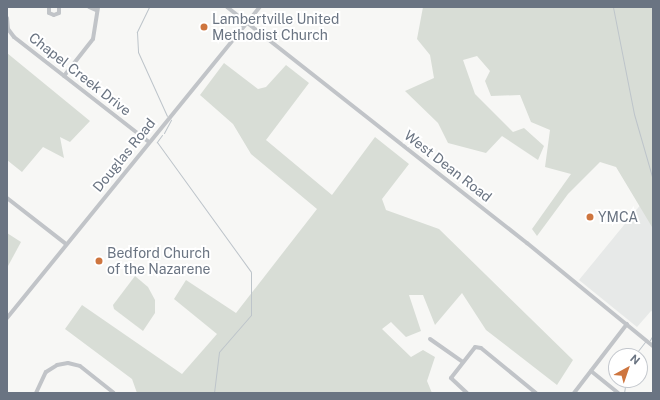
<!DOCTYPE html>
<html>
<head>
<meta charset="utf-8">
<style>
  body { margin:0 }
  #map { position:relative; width:660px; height:400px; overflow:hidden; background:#f7f7f5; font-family:"Public Sans",sans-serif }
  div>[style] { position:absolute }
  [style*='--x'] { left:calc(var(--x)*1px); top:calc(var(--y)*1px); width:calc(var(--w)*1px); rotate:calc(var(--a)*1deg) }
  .built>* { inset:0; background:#e7e9e8 }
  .green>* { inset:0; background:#d8ddd6 }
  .stream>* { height:1px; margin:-0.5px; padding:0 0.5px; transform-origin:0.5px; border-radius:0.5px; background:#bdc4ca }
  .minor>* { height:4px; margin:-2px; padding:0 2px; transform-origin:2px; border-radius:2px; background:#c1c4c8 }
  .dots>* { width:11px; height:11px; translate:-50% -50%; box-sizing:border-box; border:2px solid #fff; border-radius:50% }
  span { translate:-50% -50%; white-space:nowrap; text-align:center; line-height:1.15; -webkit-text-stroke:4px #fff; paint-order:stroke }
  .poi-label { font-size:14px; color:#6a7482 }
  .left { translate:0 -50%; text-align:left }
  .street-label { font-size:14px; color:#6a7482 }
  .frame { position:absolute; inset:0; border:8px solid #6a7482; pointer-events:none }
  .north { position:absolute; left:608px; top:348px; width:40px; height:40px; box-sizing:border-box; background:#fff; border:1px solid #c3c7cd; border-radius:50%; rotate:40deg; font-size:11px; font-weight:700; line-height:16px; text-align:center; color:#6a7482 }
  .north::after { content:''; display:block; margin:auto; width:14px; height:18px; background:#ce753e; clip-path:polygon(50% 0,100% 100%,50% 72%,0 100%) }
</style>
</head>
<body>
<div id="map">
  <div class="built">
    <div style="clip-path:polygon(653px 78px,653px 312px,651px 311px,637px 327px,579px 280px,642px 203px)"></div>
  </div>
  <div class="green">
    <div style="clip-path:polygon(423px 7px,653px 7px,652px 227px,616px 167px,600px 162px,568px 194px,537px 236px,532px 229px,571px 174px,545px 167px,550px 130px,531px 122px,520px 95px,491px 96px,485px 81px,490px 71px,477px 56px,463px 60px,475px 94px,513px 132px,524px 128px,544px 146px,538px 160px,502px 136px,486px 153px,448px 143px,438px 123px,405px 91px,434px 78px,430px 55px,417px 39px)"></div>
    <div style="clip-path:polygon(7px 53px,90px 121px,70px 142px,60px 137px,64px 158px,43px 147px,22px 172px,7px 160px)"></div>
    <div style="clip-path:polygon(224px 63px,258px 89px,266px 87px,286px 65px,309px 83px,266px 140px,332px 195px,375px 137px,409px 164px,382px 199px,386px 210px,439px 229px,573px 360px,557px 385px,486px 330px,462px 293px,435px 325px,423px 295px,409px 295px,421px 331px,406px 337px,391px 322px,382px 329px,411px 357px,423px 350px,435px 357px,427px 381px,432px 393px,137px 393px,132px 379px,65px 329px,82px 305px,182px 374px,217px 334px,174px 299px,186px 280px,236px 313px,317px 209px,251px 154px,233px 124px,200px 95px)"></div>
    <div style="clip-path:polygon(7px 233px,21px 242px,8px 266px,7px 266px)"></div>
    <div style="clip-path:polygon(135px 276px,148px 287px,155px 300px,155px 313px,143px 331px,114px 309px,113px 305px)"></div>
  </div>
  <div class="stream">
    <div style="--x:149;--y:7;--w:28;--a:116"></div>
    <div style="--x:137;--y:32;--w:20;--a:87"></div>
    <div style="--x:138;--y:52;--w:70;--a:65.6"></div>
    <div style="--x:613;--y:7;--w:109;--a:78.9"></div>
    <div style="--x:634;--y:114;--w:69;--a:73.9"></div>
    <div style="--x:164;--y:133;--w:15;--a:-62"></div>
    <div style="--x:162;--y:135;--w:9;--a:126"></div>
    <div style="--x:157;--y:142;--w:160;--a:54.1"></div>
    <div style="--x:251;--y:272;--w:43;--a:90"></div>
    <div style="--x:251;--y:315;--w:49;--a:130.9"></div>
    <div style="--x:219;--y:352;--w:41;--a:97"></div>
    <div style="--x:650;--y:340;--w:6;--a:-59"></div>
    <div style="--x:634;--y:356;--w:18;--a:-52"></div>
    <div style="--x:624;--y:393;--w:13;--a:-81"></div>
  </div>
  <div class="minor">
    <div style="--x:49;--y:7;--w:6;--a:90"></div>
    <div style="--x:49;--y:13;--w:5;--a:22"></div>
    <div style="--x:54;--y:15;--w:5;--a:-22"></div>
    <div style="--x:59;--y:13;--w:6;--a:-90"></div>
    <div style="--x:89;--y:7;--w:8;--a:23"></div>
    <div style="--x:227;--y:7;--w:382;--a:38.2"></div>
    <div style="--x:527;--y:243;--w:163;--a:39.3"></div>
    <div style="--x:7;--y:18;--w:11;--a:85"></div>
    <div style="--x:8;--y:29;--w:10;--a:53"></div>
    <div style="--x:14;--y:37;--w:171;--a:37.9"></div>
    <div style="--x:64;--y:76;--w:47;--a:-51.9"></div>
    <div style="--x:93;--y:39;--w:32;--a:-81"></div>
    <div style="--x:7;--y:198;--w:75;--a:37.9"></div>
    <div style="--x:7;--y:318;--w:401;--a:-50.9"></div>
    <div style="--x:430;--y:339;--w:39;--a:35"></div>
    <div style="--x:591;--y:371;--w:35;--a:39"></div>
    <div style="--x:36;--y:393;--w:23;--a:-65"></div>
    <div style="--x:46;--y:372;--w:13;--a:-32"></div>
    <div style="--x:57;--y:365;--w:11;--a:-10"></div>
    <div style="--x:68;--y:363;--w:12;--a:14"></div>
    <div style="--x:80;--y:366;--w:43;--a:38.5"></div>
    <div style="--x:467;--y:393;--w:22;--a:-137"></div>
    <div style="--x:451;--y:378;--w:39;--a:-52"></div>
    <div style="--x:475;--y:347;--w:6;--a:9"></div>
    <div style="--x:481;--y:348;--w:71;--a:39.3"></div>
    <div style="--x:574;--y:393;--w:87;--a:-52.5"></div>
  </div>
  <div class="dots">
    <div style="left:204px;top:27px;background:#ce753e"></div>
    <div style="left:590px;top:217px;background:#ce753e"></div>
    <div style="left:99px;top:261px;background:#ce753e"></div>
  </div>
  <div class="poi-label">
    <span class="left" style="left:212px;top:27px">Lambertville United<br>Methodist Church</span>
    <span class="left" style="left:598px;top:217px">YMCA</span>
    <span class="left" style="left:107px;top:261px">Bedford Church<br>of the Nazarene</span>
  </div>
  <div class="street-label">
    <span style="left:80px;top:74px;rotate:38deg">Chapel Creek Drive</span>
    <span style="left:124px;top:155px;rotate:-51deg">Douglas Road</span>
    <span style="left:448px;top:166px;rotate:38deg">West Dean Road</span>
  </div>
  <div class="frame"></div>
  <div class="north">N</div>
</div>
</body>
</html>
